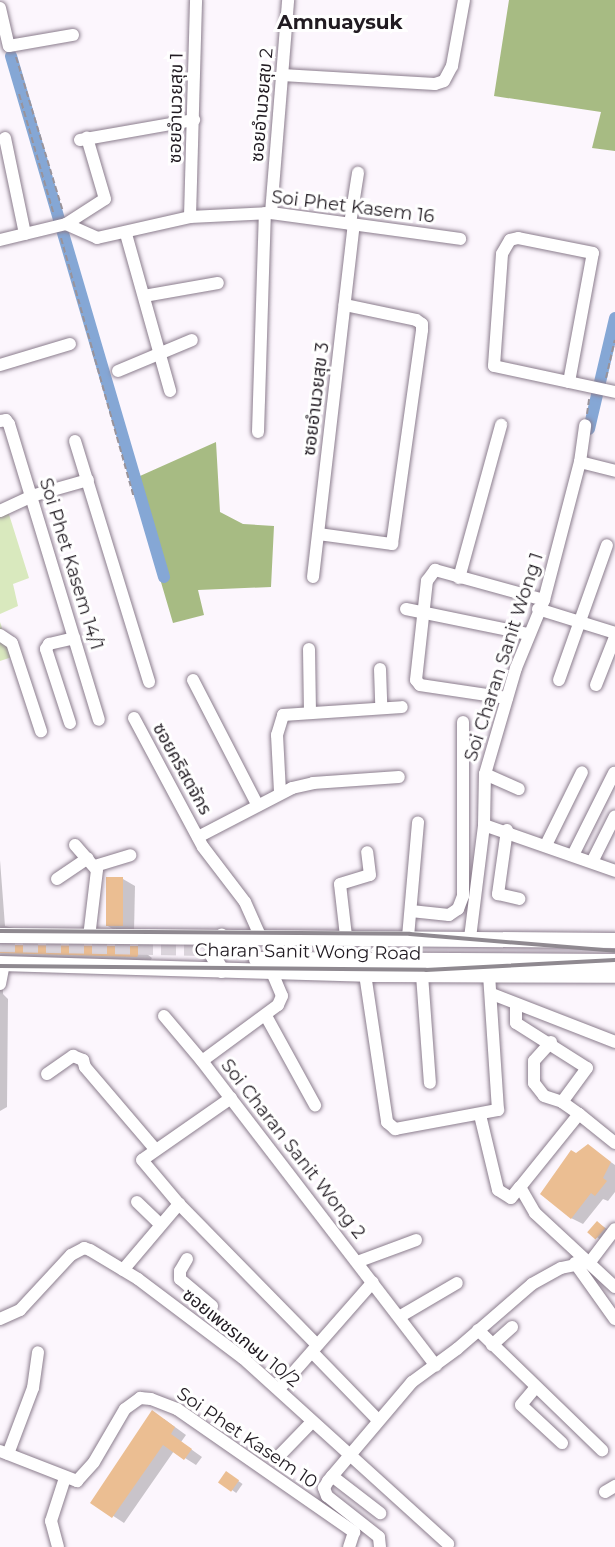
<!DOCTYPE html>
<html>
<head>
<meta charset="utf-8">
<style>
  body { margin:0 }
  #map { position:relative; width:615px; height:1547px; overflow:hidden; background:#fcf6fd; font-family:Montserrat,"Noto Sans Thai",sans-serif }
  div>[style] { position:absolute }
  [style*='--x'] { left:calc(var(--x)*1px); top:calc(var(--y)*1px); width:calc(var(--w)*1px); rotate:calc(var(--a)*1deg) }
  .green>* { inset:0; background:#d9e9be }
  .forest>* { inset:0; background:#a7bb83 }
  .shadow>* { inset:0; background:#0003; transform-origin:0 0 }
  .canal>* { height:12px; margin:-6px; padding:0 6px; transform-origin:6px; border-radius:6px; background:#85a7d5 }
  .building>* { inset:0; background:#ebbe92; transform-origin:0 0 }
  .major-tunnel>* { height:15px; margin-top:-7.5px; transform-origin:0; background:repeating-linear-gradient(90deg,#dbd5dc 0 15px,transparent 0 23px) }
  .path>* { height:2px; margin-top:-1px; transform-origin:0; background:repeating-linear-gradient(90deg,#99939a 0 6px,transparent 0 9px) }
  .roads { filter:drop-shadow(0 0 2px #8b7d8d) drop-shadow(0 0 2px #8b7d8d) }
  .minor>* { height:12px; margin:-6px; padding:0 6px; transform-origin:6px; border-radius:6px; background:#fff }
  .major>* { height:15px; margin:-7.5px; padding:0 7.5px; transform-origin:7.5px; border-radius:7.5px; background:#fff }
  .rail>* { height:4px; margin:-2px; padding:0 2px; transform-origin:2px; border-radius:2px; background:#8f8990 }
  span { translate:-50% -50%; white-space:nowrap; text-align:center; line-height:1.15; -webkit-text-stroke:6px #fff; paint-order:stroke }
  .street-label { font-size:18px; color:#211b22 }
  .neighbourhood-label { font-size:20px; color:#211b22; font-weight:700 }
</style>
</head>
<body>
<div id="map">
  <div class="green">
    <div style="clip-path:polygon(7px 508px,29px 578px,13px 584px,18px 606px,0 614px,0 511px)"></div>
    <div style="clip-path:polygon(0 622px,12px 657px,0 661px)"></div>
  </div>
  <div class="forest">
    <div style="clip-path:polygon(509px 0,615px 0,615px 151px,592px 148px,601px 112px,494px 96px)"></div>
    <div style="clip-path:polygon(216px 442px,220px 512px,243px 524px,274px 526px,271px 587px,198px 590px,204px 615px,173px 623px,131px 480px)"></div>
  </div>
  <div class="shadow">
    <div style="clip-path:polygon(0 860px,5px 926px,31px 932px,2px 942px,3px 945px,138px 947px,152px 958px,149px 963px,3px 964px,3px 994px,8px 999px,7px 1107px,0 1111px)"></div>
    <div style="clip-path:polygon(107px 878px,123px 879px,135px 886px,134px 932px,118px 932px,106px 925px)"></div>
    <div style="clip-path:polygon(588px 1146px,615px 1165px,615px 1192px,608px 1201px,603px 1199px,583px 1224px,571px 1218px,577px 1155px)"></div>
    <div style="clip-path:polygon(597px 1223px,609px 1230px,609px 1245px,589px 1232px)"></div>
    <div style="clip-path:polygon(164px 1419px,186px 1435px,181px 1442px,202px 1457px,196px 1465px,174px 1451px,124px 1523px,92px 1502px)"></div>
    <div style="left:227px;top:1473px;width:19px;height:11px;rotate:35deg"></div>
  </div>
  <div class="canal">
    <div style="--x:11;--y:56;--w:543;--a:73.63"></div>
    <div style="--x:589;--y:429;--w:114;--a:-76.8"></div>
  </div>
  <div class="building">
    <div style="left:106px;top:877px;width:17px;height:49px"></div>
    <div style="clip-path:polygon(0 945px,139px 946px,141px 950px,137px 957px,0 953px)"></div>
    <div style="clip-path:polygon(588px 1144px,611px 1162px,603px 1178px,607px 1181px,595px 1196px,591px 1193px,571px 1219px,540px 1194px,571px 1150px,576px 1153px)"></div>
    <div style="left:597px;top:1221px;width:11px;height:15px;rotate:41deg"></div>
    <div style="clip-path:polygon(152px 1410px,175px 1427px,171px 1434px,192px 1449px,184px 1460px,163px 1445px,112px 1518px,90px 1503px)"></div>
    <div style="left:226px;top:1471px;width:16px;height:14px;rotate:35deg"></div>
  </div>
  <div class="major-tunnel">
    <div style="--x:0;--y:944;--w:259;--a:1.1"></div>
  </div>
  <div class="path">
    <div style="--x:16;--y:57;--w:162;--a:73.1"></div>
    <div style="--x:19;--y:94;--w:126;--a:73.9"></div>
    <div style="--x:61;--y:238;--w:270;--a:74.3"></div>
    <div style="--x:606;--y:378;--w:39;--a:-77"></div>
    <div style="--x:587;--y:414;--w:15;--a:-82"></div>
  </div>
  <div class="roads">
    <div class="minor">
      <div style="--x:0;--y:8;--w:39;--a:77"></div>
      <div style="--x:9;--y:46;--w:65;--a:-9.8"></div>
      <div style="--x:282;--y:75;--w:153;--a:3.4"></div>
      <div style="--x:435;--y:84;--w:9;--a:-18"></div>
      <div style="--x:444;--y:81;--w:17;--a:-62"></div>
      <div style="--x:452;--y:66;--w:67;--a:-79.7"></div>
      <div style="--x:5;--y:138;--w:98;--a:78.2"></div>
      <div style="--x:80;--y:140;--w:116;--a:-10"></div>
      <div style="--x:271;--y:213;--w:214;--a:-85.4"></div>
      <div style="--x:190;--y:217;--w:217;--a:-88.4"></div>
      <div style="--x:66;--y:224;--w:46;--a:-32.7"></div>
      <div style="--x:105;--y:199;--w:64;--a:-106.4"></div>
      <div style="--x:350;--y:224;--w:52;--a:-81.1"></div>
      <div style="--x:126;--y:234;--w:163;--a:74.3"></div>
      <div style="--x:0;--y:240;--w:68;--a:-13.6"></div>
      <div style="--x:66;--y:224;--w:34;--a:24"></div>
      <div style="--x:97;--y:238;--w:95;--a:-12.7"></div>
      <div style="--x:190;--y:217;--w:81;--a:-2.8"></div>
      <div style="--x:271;--y:213;--w:191;--a:7.8"></div>
      <div style="--x:144;--y:296;--w:75;--a:-10"></div>
      <div style="--x:0;--y:365;--w:73;--a:-16.7"></div>
      <div style="--x:118;--y:371;--w:80;--a:-22.7"></div>
      <div style="--x:569;--y:382;--w:131;--a:-79.5"></div>
      <div style="--x:593;--y:253;--w:76;--a:-168.7"></div>
      <div style="--x:518;--y:238;--w:8;--a:166"></div>
      <div style="--x:510;--y:240;--w:16;--a:120"></div>
      <div style="--x:502;--y:254;--w:112;--a:94.1"></div>
      <div style="--x:494;--y:366;--w:124;--a:12.1"></div>
      <div style="--x:0;--y:421;--w:6;--a:-9"></div>
      <div style="--x:6;--y:420;--w:5;--a:53"></div>
      <div style="--x:9;--y:424;--w:309;--a:73.1"></div>
      <div style="--x:258;--y:432;--w:219;--a:-88.2"></div>
      <div style="--x:75;--y:441;--w:252;--a:72.9"></div>
      <div style="--x:580;--y:462;--w:36;--a:14"></div>
      <div style="--x:0;--y:511;--w:38;--a:-25"></div>
      <div style="--x:35;--y:495;--w:55;--a:-15.8"></div>
      <div style="--x:319;--y:534;--w:74;--a:7.8"></div>
      <div style="--x:392;--y:544;--w:216;--a:-82"></div>
      <div style="--x:422;--y:330;--w:6;--a:-90"></div>
      <div style="--x:422;--y:324;--w:7;--a:-146"></div>
      <div style="--x:416;--y:320;--w:73;--a:-168.1"></div>
      <div style="--x:313;--y:577;--w:354;--a:-83.4"></div>
      <div style="--x:459;--y:578;--w:159;--a:-74.6"></div>
      <div style="--x:406;--y:609;--w:125;--a:11.6"></div>
      <div style="--x:538;--y:609;--w:81;--a:17.3"></div>
      <div style="--x:0;--y:635;--w:14;--a:34"></div>
      <div style="--x:12;--y:643;--w:93;--a:71.8"></div>
      <div style="--x:309;--y:649;--w:64;--a:89.1"></div>
      <div style="--x:380;--y:669;--w:38;--a:88"></div>
      <div style="--x:193;--y:680;--w:140;--a:62.7"></div>
      <div style="--x:559;--y:680;--w:143;--a:-70.4"></div>
      <div style="--x:596;--y:685;--w:52;--a:-68.4"></div>
      <div style="--x:507;--y:698;--w:88;--a:-171.5"></div>
      <div style="--x:420;--y:685;--w:6;--a:-129"></div>
      <div style="--x:416;--y:680;--w:100;--a:-83.7"></div>
      <div style="--x:427;--y:581;--w:14;--a:-54"></div>
      <div style="--x:435;--y:570;--w:113;--a:15.4"></div>
      <div style="--x:134;--y:718;--w:146;--a:61.9"></div>
      <div style="--x:203;--y:847;--w:69;--a:52.6"></div>
      <div style="--x:245;--y:902;--w:36;--a:66"></div>
      <div style="--x:70;--y:723;--w:78;--a:-108"></div>
      <div style="--x:46;--y:649;--w:6;--a:-59"></div>
      <div style="--x:49;--y:644;--w:26;--a:-13"></div>
      <div style="--x:485;--y:774;--w:37;--a:24"></div>
      <div style="--x:280;--y:792;--w:57;--a:-93"></div>
      <div style="--x:277;--y:735;--w:21;--a:-73"></div>
      <div style="--x:283;--y:715;--w:119;--a:-3.8"></div>
      <div style="--x:484;--y:825;--w:139;--a:19.3"></div>
      <div style="--x:507;--y:830;--w:65;--a:98"></div>
      <div style="--x:498;--y:894;--w:22;--a:13"></div>
      <div style="--x:198;--y:837;--w:106;--a:-27.5"></div>
      <div style="--x:292;--y:788;--w:22;--a:-13"></div>
      <div style="--x:313;--y:783;--w:86;--a:-4"></div>
      <div style="--x:75;--y:845;--w:33;--a:49"></div>
      <div style="--x:97;--y:870;--w:67;--a:96.8"></div>
      <div style="--x:546;--y:845;--w:81;--a:-63.7"></div>
      <div style="--x:573;--y:855;--w:92;--a:-63.4"></div>
      <div style="--x:592;--y:862;--w:51;--a:-63.4"></div>
      <div style="--x:95;--y:866;--w:37;--a:-17"></div>
      <div style="--x:57;--y:879;--w:37;--a:-34"></div>
      <div style="--x:411;--y:911;--w:38;--a:6"></div>
      <div style="--x:449;--y:915;--w:11;--a:-34"></div>
      <div style="--x:458;--y:909;--w:14;--a:-69"></div>
      <div style="--x:463;--y:896;--w:174;--a:-90"></div>
      <div style="--x:346;--y:936;--w:52;--a:-96.6"></div>
      <div style="--x:340;--y:884;--w:31;--a:-17"></div>
      <div style="--x:370;--y:875;--w:23;--a:-97"></div>
      <div style="--x:408;--y:937;--w:115;--a:-85"></div>
      <div style="--x:470;--y:938;--w:114;--a:-82.9"></div>
      <div style="--x:484;--y:825;--w:51;--a:-88.9"></div>
      <div style="--x:485;--y:774;--w:110;--a:-73.7"></div>
      <div style="--x:516;--y:668;--w:74;--a:-67.6"></div>
      <div style="--x:544;--y:600;--w:143;--a:-75.4"></div>
      <div style="--x:580;--y:462;--w:37;--a:-82"></div>
      <div style="--x:271;--y:970;--w:28;--a:67"></div>
      <div style="--x:282;--y:996;--w:10;--a:114"></div>
      <div style="--x:278;--y:1005;--w:94;--a:143.6"></div>
      <div style="--x:202;--y:1061;--w:384;--a:52.5"></div>
      <div style="--x:365;--y:974;--w:150;--a:81.5"></div>
      <div style="--x:387;--y:1122;--w:11;--a:41"></div>
      <div style="--x:395;--y:1129;--w:105;--a:-10.5"></div>
      <div style="--x:498;--y:1110;--w:135;--a:-93.8"></div>
      <div style="--x:422;--y:975;--w:108;--a:85.8"></div>
      <div style="--x:0;--y:984;--w:21;--a:-79"></div>
      <div style="--x:492;--y:994;--w:132;--a:21.3"></div>
      <div style="--x:516;--y:1005;--w:18;--a:90"></div>
      <div style="--x:516;--y:1023;--w:84;--a:32.4"></div>
      <div style="--x:587;--y:1068;--w:42;--a:126.3"></div>
      <div style="--x:562;--y:1102;--w:21;--a:35"></div>
      <div style="--x:579;--y:1114;--w:94;--a:128.9"></div>
      <div style="--x:520;--y:1187;--w:30;--a:60"></div>
      <div style="--x:535;--y:1213;--w:109;--a:42.8"></div>
      <div style="--x:164;--y:1016;--w:59;--a:49.8"></div>
      <div style="--x:266;--y:1016;--w:102;--a:61.2"></div>
      <div style="--x:551;--y:1042;--w:25;--a:132"></div>
      <div style="--x:534;--y:1061;--w:22;--a:90"></div>
      <div style="--x:534;--y:1083;--w:16;--a:52"></div>
      <div style="--x:544;--y:1096;--w:19;--a:18"></div>
      <div style="--x:47;--y:1074;--w:32;--a:-35"></div>
      <div style="--x:73;--y:1056;--w:11;--a:22"></div>
      <div style="--x:83;--y:1060;--w:7;--a:74"></div>
      <div style="--x:85;--y:1067;--w:109;--a:49.5"></div>
      <div style="--x:231;--y:1098;--w:108;--a:145.1"></div>
      <div style="--x:142;--y:1160;--w:57;--a:49.9"></div>
      <div style="--x:179;--y:1204;--w:196;--a:45.6"></div>
      <div style="--x:579;--y:1114;--w:46;--a:38.9"></div>
      <div style="--x:480;--y:1115;--w:77;--a:76.5"></div>
      <div style="--x:498;--y:1190;--w:15;--a:32"></div>
      <div style="--x:511;--y:1198;--w:14;--a:-51"></div>
      <div style="--x:137;--y:1202;--w:33;--a:44"></div>
      <div style="--x:187;--y:1259;--w:14;--a:120"></div>
      <div style="--x:180;--y:1271;--w:8;--a:90"></div>
      <div style="--x:180;--y:1279;--w:42;--a:40.2"></div>
      <div style="--x:357;--y:1262;--w:63;--a:-20.4"></div>
      <div style="--x:575;--y:1263;--w:69;--a:54.5"></div>
      <div style="--x:123;--y:1270;--w:87;--a:-49.7"></div>
      <div style="--x:399;--y:1317;--w:67;--a:-30.4"></div>
      <div style="--x:0;--y:1319;--w:22;--a:-24"></div>
      <div style="--x:20;--y:1310;--w:75;--a:-47.2"></div>
      <div style="--x:71;--y:1255;--w:15;--a:-28"></div>
      <div style="--x:84;--y:1248;--w:6;--a:18"></div>
      <div style="--x:90;--y:1250;--w:56;--a:31.1"></div>
      <div style="--x:138;--y:1279;--w:131;--a:37"></div>
      <div style="--x:243;--y:1358;--w:277;--a:42.2"></div>
      <div style="--x:478;--y:1330;--w:173;--a:44.1"></div>
      <div style="--x:492;--y:1345;--w:27;--a:-42"></div>
      <div style="--x:313;--y:1353;--w:93;--a:45.9"></div>
      <div style="--x:536;--y:1387;--w:23;--a:130"></div>
      <div style="--x:521;--y:1405;--w:56;--a:42.8"></div>
      <div style="--x:279;--y:1389;--w:142;--a:-48.7"></div>
      <div style="--x:0;--y:1451;--w:83;--a:21.3"></div>
      <div style="--x:77;--y:1481;--w:25;--a:-48"></div>
      <div style="--x:94;--y:1462;--w:61;--a:-59.7"></div>
      <div style="--x:125;--y:1409;--w:19;--a:-36"></div>
      <div style="--x:140;--y:1398;--w:11;--a:5"></div>
      <div style="--x:151;--y:1399;--w:28;--a:21"></div>
      <div style="--x:177;--y:1409;--w:216;--a:34.8"></div>
      <div style="--x:354;--y:1532;--w:16;--a:108"></div>
      <div style="--x:8;--y:1454;--w:71;--a:-69.3"></div>
      <div style="--x:33;--y:1388;--w:36;--a:-82"></div>
      <div style="--x:279;--y:1456;--w:47;--a:-45.9"></div>
      <div style="--x:332;--y:1476;--w:61;--a:37.6"></div>
      <div style="--x:605;--y:1492;--w:12;--a:-31"></div>
      <div style="--x:58;--y:1547;--w:27;--a:-105"></div>
      <div style="--x:51;--y:1521;--w:45;--a:-72"></div>
      <div style="--x:380;--y:1547;--w:10;--a:-96"></div>
      <div style="--x:379;--y:1537;--w:66;--a:-141.7"></div>
      <div style="--x:327;--y:1496;--w:9;--a:-111"></div>
      <div style="--x:324;--y:1488;--w:8;--a:-60"></div>
      <div style="--x:328;--y:1481;--w:130;--a:-49.7"></div>
      <div style="--x:412;--y:1382;--w:56;--a:-36.3"></div>
      <div style="--x:457;--y:1349;--w:99;--a:-40.9"></div>
      <div style="--x:532;--y:1284;--w:33;--a:-29"></div>
      <div style="--x:561;--y:1268;--w:30;--a:-12"></div>
      <div style="--x:590;--y:1262;--w:41;--a:-52.9"></div>
    </div>
    <div class="major">
      <div style="--x:0;--y:935;--w:615;--a:0.47"></div>
      <div style="--x:256;--y:959;--w:359;--a:0.3"></div>
      <div style="--x:0;--y:963;--w:365;--a:1.7"></div>
      <div style="--x:365;--y:974;--w:250;--a:0.2"></div>
      <div style="--x:221;--y:970;--w:16;--a:-120"></div>
      <div style="--x:213;--y:956;--w:22;--a:-68"></div>
    </div>
  </div>
  <div class="rail">
    <div style="--x:0;--y:931;--w:410;--a:0.4"></div>
    <div style="--x:410;--y:934;--w:206;--a:4.7"></div>
    <div style="--x:0;--y:966;--w:426;--a:0.5"></div>
    <div style="--x:426;--y:970;--w:189;--a:-3"></div>
  </div>
  <div class="street-label">
    <span style="left:262px;top:105px;rotate:-85deg">ซอยอำนวยสุข 2</span>
    <span style="left:176px;top:108px;rotate:-89deg">ซอยอำนวยสุข 1</span>
    <span style="left:353px;top:207px;rotate:7deg">Soi Phet Kasem 16</span>
    <span style="left:316px;top:399px;rotate:-83deg">ซอยอำนวยสุข 3</span>
    <span style="left:71px;top:564px;rotate:73deg">Soi Phet Kasem 14/1</span>
    <span style="left:504px;top:657px;rotate:-72deg">Soi Charan Sanit Wong 1</span>
    <span style="left:182px;top:769px;rotate:61deg">ซอยคริสตจักร</span>
    <span style="left:308px;top:952px;rotate:1deg">Charan Sanit Wong Road</span>
    <span style="left:293px;top:1149px;rotate:52deg">Soi Charan Sanit Wong 2</span>
    <span style="left:241px;top:1338px;rotate:39deg">ซอยเพชรเกษม 10/2</span>
    <span style="left:247px;top:1438px;rotate:34deg">Soi Phet Kasem 10</span>
  </div>
  <div class="neighbourhood-label">
    <span style="left:340px;top:22px">Amnuaysuk</span>
  </div>
</div>
</body>
</html>
